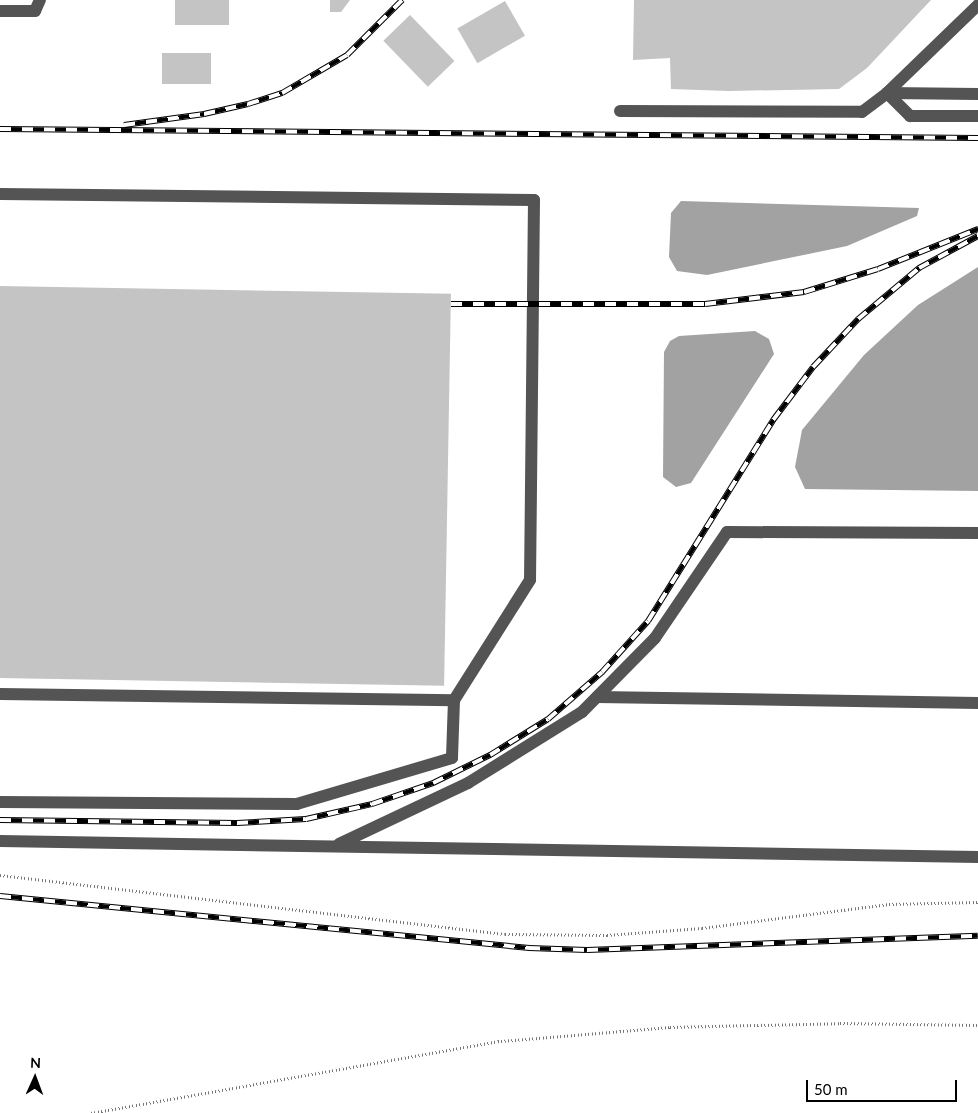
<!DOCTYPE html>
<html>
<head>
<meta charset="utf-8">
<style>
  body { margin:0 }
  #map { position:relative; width:978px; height:1113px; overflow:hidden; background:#fff; font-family:Lato,sans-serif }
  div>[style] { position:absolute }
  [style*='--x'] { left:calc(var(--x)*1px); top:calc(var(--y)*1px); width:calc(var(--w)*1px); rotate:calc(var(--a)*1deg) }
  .water>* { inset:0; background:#a2a2a2 }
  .building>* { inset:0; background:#c4c4c4; transform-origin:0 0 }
  .path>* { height:3px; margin-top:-1.5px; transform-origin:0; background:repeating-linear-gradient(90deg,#767676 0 1px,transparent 0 3.5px) }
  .minor>* { height:12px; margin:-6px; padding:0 6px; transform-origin:6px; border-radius:6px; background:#545454 }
  .rail>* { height:5.5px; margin-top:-2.75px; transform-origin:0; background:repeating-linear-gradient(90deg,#fff 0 11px,#000 0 22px); box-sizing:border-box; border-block:1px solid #000 }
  span { translate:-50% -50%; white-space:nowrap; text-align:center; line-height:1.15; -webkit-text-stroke:4px #fff; paint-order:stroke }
  .north { position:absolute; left:10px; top:1053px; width:50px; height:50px; -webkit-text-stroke:4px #fff; paint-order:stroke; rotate:2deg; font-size:14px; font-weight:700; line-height:20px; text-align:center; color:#000 }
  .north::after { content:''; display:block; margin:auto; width:18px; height:22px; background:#000; clip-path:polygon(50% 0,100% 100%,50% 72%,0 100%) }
  .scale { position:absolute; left:806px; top:1080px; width:151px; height:22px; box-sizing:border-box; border:2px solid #000; border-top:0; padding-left:6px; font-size:15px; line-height:18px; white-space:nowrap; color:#000; -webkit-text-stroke:4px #fff; paint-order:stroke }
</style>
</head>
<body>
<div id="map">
  <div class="water">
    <div style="clip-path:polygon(681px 201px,919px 208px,917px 216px,847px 246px,707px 275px,677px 271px,669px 257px,671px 213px)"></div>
    <div style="clip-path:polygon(978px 267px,978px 491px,805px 489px,795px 467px,802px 430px,864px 355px,918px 305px)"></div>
    <div style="clip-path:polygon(755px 331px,769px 339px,774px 354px,691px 483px,676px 487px,663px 477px,664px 352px,670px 341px,679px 336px)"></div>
  </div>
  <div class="building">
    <div style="left:175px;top:0;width:54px;height:25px"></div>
    <div style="clip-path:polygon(330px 0,350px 0,341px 12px,330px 12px)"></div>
    <div style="clip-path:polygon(634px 0,931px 0,867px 68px,839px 89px,728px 91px,671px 89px,670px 58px,633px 60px)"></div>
    <div style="left:505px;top:1px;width:40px;height:55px;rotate:60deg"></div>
    <div style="left:410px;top:15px;width:64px;height:37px;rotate:46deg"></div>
    <div style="left:162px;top:53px;width:49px;height:31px"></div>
    <div style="left:0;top:286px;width:451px;height:392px;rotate:1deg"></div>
  </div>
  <div class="path">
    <div style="--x:0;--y:875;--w:508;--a:6.66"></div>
    <div style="--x:505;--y:934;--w:102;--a:0.6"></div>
    <div style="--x:607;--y:935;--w:95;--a:-4.2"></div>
    <div style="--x:702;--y:928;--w:189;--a:-7.3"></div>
    <div style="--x:889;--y:904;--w:89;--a:-1.3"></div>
    <div style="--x:91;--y:1113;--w:416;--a:-10"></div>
    <div style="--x:501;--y:1041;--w:170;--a:-4.7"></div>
    <div style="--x:670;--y:1027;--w:170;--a:-1.3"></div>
    <div style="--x:840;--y:1023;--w:138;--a:0.8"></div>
  </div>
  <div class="minor">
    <div style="--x:978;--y:5;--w:127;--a:136"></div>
    <div style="--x:887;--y:93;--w:33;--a:45"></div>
    <div style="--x:910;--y:116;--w:68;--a:0"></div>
    <div style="--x:0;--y:11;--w:35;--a:0"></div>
    <div style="--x:35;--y:11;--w:12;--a:-66"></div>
    <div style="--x:620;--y:111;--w:242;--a:0.2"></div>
    <div style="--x:862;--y:112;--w:31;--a:-37"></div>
    <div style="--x:887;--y:93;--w:91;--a:0.6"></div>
    <div style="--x:0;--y:194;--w:534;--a:0.64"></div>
    <div style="--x:534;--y:200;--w:380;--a:90.6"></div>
    <div style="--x:530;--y:580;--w:142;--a:122.3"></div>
    <div style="--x:454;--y:700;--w:58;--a:92"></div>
    <div style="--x:452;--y:758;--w:162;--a:163.5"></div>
    <div style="--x:297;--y:804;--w:297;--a:-179.6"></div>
    <div style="--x:0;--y:694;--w:454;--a:0.8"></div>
    <div style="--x:597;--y:697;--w:381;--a:0.9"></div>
    <div style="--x:0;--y:841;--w:978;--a:0.94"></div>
    <div style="--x:339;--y:844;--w:143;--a:-25.3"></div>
    <div style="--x:468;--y:783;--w:134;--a:-31.9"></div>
    <div style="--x:582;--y:712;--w:104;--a:-45.4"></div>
    <div style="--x:655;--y:638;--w:128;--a:-55.8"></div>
    <div style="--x:727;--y:532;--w:251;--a:0.2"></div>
  </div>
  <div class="rail">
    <div style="--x:124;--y:125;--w:81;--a:-7.8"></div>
    <div style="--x:204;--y:114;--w:45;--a:-12.8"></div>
    <div style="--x:248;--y:104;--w:36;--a:-18"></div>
    <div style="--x:282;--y:93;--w:75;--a:-30.3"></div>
    <div style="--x:347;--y:55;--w:78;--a:-45"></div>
    <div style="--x:0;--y:129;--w:978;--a:0.53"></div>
    <div style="--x:451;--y:304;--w:254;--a:0"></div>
    <div style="--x:705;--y:304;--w:100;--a:-6.9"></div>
    <div style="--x:804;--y:292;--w:77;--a:-17.3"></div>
    <div style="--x:878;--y:269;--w:108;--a:-21.8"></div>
    <div style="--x:0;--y:820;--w:237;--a:0.7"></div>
    <div style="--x:237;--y:823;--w:69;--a:-3.3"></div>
    <div style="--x:306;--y:819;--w:68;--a:-12.8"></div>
    <div style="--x:372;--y:804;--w:65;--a:-19"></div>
    <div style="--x:433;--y:783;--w:64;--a:-26.2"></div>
    <div style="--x:490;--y:755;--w:68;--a:-31.8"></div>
    <div style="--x:548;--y:719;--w:72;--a:-41"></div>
    <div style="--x:602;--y:672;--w:69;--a:-48"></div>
    <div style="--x:648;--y:621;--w:237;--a:-58.1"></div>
    <div style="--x:773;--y:420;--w:66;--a:-53"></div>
    <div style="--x:813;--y:367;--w:66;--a:-46.8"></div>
    <div style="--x:858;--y:319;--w:80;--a:-39.9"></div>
    <div style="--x:919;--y:268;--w:67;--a:-28.5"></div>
    <div style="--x:0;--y:896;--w:532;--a:5.61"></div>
    <div style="--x:529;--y:948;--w:58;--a:2"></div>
    <div style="--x:587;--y:950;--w:391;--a:-2.1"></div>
  </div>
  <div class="north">N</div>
  <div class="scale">50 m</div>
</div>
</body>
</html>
